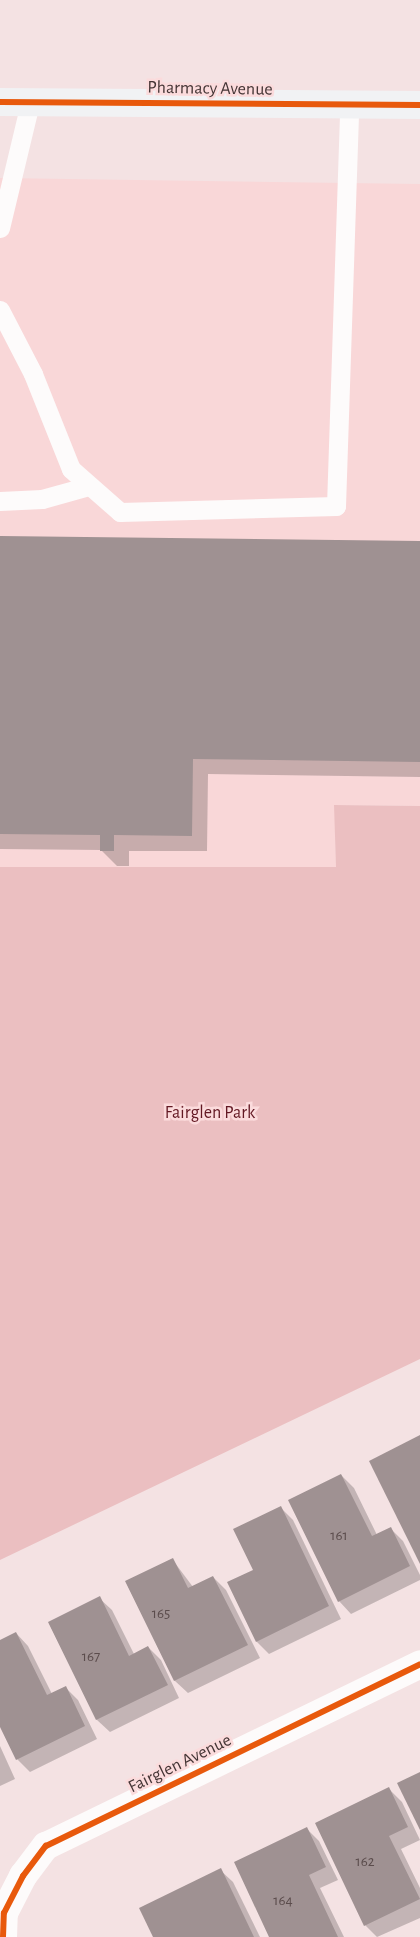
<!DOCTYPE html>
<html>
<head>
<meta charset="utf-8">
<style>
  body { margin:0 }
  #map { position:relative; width:420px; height:1937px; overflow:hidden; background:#f4e2e3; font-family:"Alegreya Sans",sans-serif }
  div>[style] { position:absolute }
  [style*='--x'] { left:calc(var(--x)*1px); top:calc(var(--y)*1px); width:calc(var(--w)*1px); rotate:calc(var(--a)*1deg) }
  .built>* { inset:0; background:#f9d7d8 }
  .green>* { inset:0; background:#ebbfc1 }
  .shadow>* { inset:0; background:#0003 }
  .building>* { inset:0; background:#9f9192 }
  .lane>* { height:19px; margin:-9.5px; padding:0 9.5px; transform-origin:9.5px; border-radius:9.5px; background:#fdfbfb }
  .street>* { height:28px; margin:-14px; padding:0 14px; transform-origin:14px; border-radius:14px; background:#fdfbfb }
  .secondary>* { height:28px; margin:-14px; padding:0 14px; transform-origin:14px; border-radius:14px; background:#f1f2f4 }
  .cycleway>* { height:6px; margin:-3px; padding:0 3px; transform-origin:3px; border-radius:3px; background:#e8590c }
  span { translate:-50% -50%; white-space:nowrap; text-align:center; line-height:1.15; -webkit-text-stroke:5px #fbdbdc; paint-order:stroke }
  .number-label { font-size:15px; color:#5b4c4c }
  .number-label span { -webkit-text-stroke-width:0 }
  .street-label { font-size:18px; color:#443535 }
  .park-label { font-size:18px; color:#631823 }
</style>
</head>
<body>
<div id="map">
  <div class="built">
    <div style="clip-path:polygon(0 178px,420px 184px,420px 806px,335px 805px,336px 867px,0 867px)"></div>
  </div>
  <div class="green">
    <div style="clip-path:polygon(334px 805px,420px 806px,420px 1359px,0 1560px,0 867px,336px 867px)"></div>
  </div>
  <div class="shadow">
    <div style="clip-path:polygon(0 537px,420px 542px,420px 777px,208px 774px,207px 851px,129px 851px,129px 866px,117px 866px,101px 850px,0 849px)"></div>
    <div style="clip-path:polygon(341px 1475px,354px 1488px,377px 1535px,390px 1528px,403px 1541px,420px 1575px,420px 1580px,351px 1614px,339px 1601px)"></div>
    <div style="clip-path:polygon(280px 1507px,293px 1520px,341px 1619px,269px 1654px,257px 1642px,255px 1570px)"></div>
    <div style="clip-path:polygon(172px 1559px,193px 1587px,213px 1577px,226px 1590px,260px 1658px,188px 1693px,175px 1681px,126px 1582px)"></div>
    <div style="clip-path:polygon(99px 1598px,112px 1610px,134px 1654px,148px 1647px,161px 1660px,179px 1698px,110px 1732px,97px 1720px,49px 1623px)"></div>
    <div style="clip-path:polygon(16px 1633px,28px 1646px,52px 1694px,65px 1687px,78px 1700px,97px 1739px,30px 1772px,17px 1759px,0 1724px,0 1641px)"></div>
    <div style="clip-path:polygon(0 1746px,15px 1779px,0 1786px)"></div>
    <div style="clip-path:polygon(389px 1789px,402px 1802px,420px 1840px,401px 1849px,420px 1888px,420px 1918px,377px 1937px,365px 1925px)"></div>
    <div style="clip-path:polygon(307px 1829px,319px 1841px,338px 1880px,320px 1888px,344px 1937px,270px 1937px)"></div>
    <div style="clip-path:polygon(220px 1870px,233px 1882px,260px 1937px,155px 1937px)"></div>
  </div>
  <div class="building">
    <div style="clip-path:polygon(0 536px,420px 541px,420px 762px,193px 759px,192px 836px,114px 835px,114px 851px,100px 851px,100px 835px,0 834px)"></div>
    <div style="clip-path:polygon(420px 1435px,420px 1564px,369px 1461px)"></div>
    <div style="clip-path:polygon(341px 1474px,372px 1536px,391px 1527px,410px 1566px,338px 1602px,288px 1500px)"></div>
    <div style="clip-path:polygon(281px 1506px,329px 1606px,256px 1642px,227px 1582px,253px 1570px,233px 1529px)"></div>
    <div style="clip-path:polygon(173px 1558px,188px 1588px,213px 1576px,248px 1645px,174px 1681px,125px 1581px)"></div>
    <div style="clip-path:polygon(100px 1596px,129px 1656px,148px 1646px,168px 1685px,96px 1720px,48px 1622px)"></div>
    <div style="clip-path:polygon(16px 1632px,47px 1695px,66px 1686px,85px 1726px,16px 1760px,0 1727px,0 1640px)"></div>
    <div style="clip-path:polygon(420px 1772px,420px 1830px,397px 1783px)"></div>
    <div style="clip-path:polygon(389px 1787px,408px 1827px,389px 1836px,420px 1899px,364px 1926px,315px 1823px)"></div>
    <div style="clip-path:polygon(307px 1827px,326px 1867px,309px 1875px,338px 1937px,269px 1937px,234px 1862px)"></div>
    <div style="clip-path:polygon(221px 1868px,254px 1937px,153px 1937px,139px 1908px)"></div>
  </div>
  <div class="lane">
    <div style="--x:0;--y:228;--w:129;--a:-76.5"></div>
    <div style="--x:0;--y:310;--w:72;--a:62.7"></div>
    <div style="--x:33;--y:374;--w:102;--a:68.2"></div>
    <div style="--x:71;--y:469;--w:65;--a:41.3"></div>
    <div style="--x:120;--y:512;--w:216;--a:-1.6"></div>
    <div style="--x:336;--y:506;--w:400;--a:-88.1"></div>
    <div style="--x:0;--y:501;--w:42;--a:-2.7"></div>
    <div style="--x:42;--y:499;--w:49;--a:-15.5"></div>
  </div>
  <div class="street">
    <div style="--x:3;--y:1937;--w:24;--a:-88"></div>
    <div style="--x:4;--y:1913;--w:42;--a:-62.8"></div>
    <div style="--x:23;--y:1876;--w:38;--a:-53"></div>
    <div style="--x:46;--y:1846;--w:416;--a:-25.9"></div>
  </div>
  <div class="secondary">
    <div style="--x:0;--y:102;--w:420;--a:0.4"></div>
  </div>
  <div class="cycleway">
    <div style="--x:0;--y:102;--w:420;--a:0.4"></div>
    <div style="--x:3;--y:1937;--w:24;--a:-88"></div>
    <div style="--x:4;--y:1913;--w:42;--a:-62.8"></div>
    <div style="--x:23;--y:1876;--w:38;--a:-53"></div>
    <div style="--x:46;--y:1846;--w:416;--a:-25.9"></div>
  </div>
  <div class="number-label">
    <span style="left:339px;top:1536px">161</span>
    <span style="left:161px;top:1614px">165</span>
    <span style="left:91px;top:1657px">167</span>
    <span style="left:365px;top:1862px">162</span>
    <span style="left:283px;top:1901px">164</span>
  </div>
  <div class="street-label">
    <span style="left:210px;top:89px;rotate:1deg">Pharmacy Avenue</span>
    <span style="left:180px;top:1764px;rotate:-26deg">Fairglen Avenue</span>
  </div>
  <div class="park-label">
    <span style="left:210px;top:1113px">Fairglen Park</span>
  </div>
</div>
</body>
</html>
